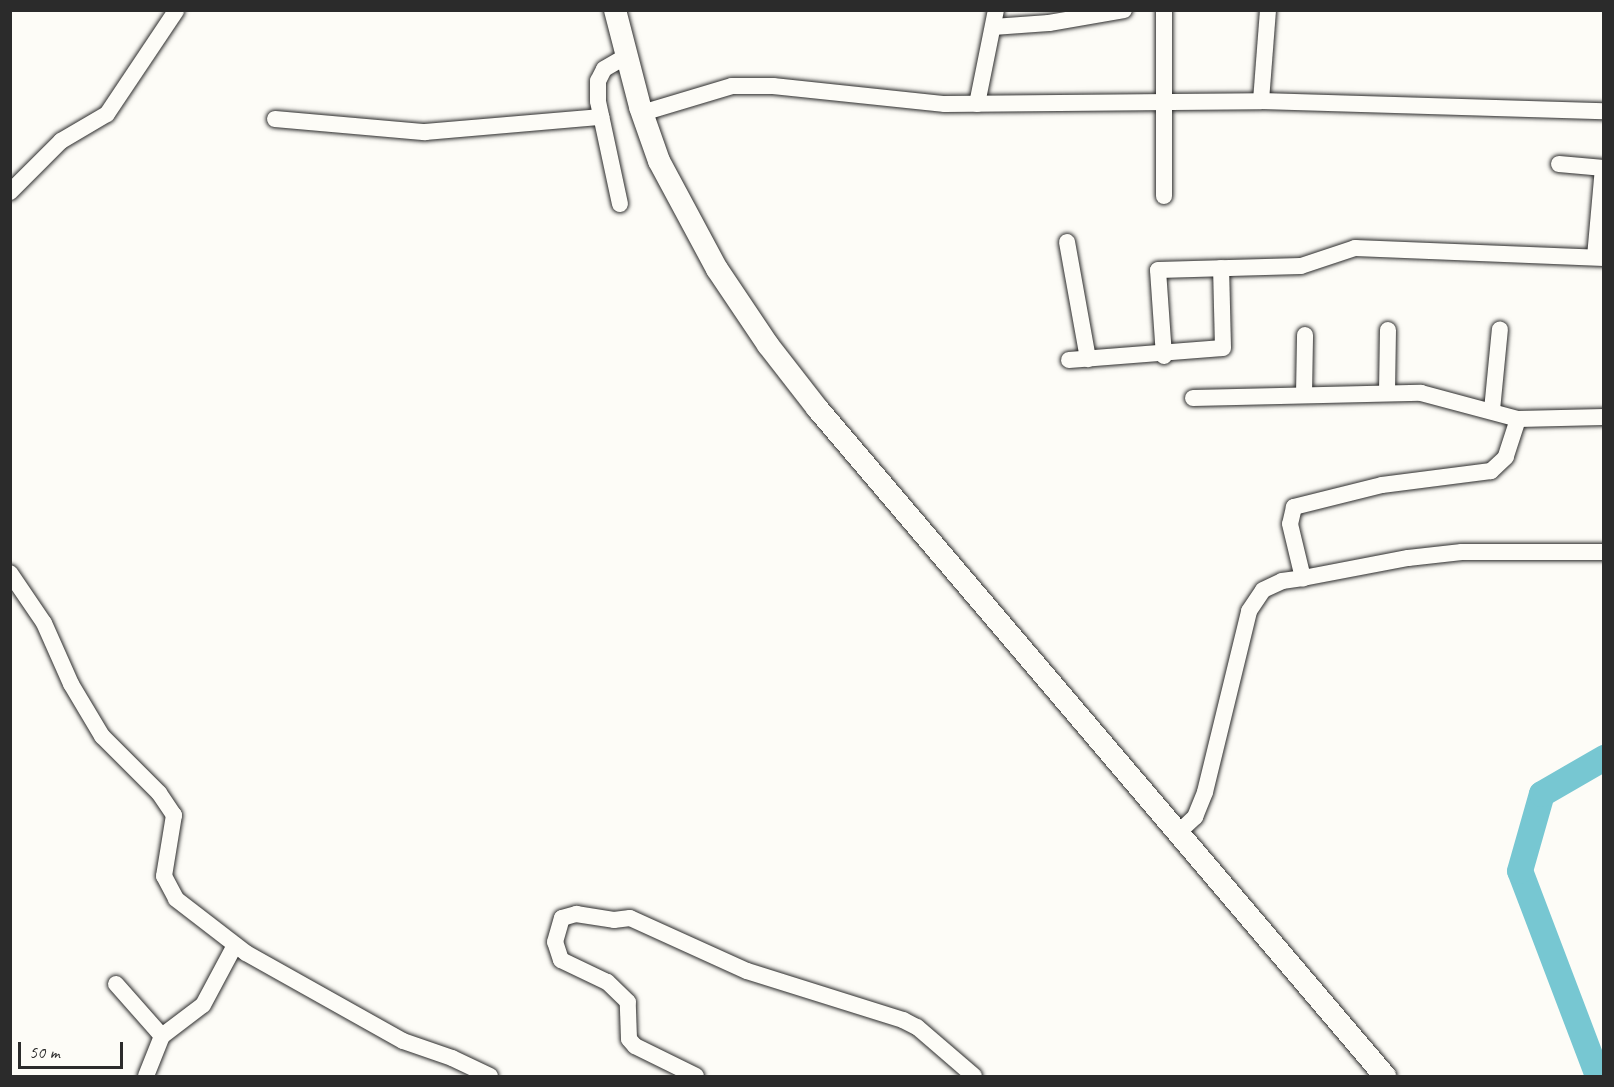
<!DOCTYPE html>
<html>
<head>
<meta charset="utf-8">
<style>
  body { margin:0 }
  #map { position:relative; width:1614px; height:1087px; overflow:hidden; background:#fdfcf7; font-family:Caveat,sans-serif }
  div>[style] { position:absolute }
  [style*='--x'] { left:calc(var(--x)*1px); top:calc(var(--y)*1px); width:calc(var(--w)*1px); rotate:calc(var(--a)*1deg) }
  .river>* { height:26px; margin:-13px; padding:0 13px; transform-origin:13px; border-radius:13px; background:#77c7d2 }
  .roads { filter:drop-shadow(0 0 2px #2b2b2b) drop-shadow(0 0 2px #2b2b2b) }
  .minor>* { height:16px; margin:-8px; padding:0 8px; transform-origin:8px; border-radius:8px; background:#fdfcf7 }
  .secondary>* { height:22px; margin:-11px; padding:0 11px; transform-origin:11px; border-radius:11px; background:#fdfcf7 }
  span { translate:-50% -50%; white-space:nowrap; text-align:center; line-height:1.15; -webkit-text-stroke:6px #fdfcf7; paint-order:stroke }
  .frame { position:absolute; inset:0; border:12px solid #2b2b2b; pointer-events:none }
  .scale { position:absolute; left:18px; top:1042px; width:105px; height:27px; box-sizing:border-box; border:3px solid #2b2b2b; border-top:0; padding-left:8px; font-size:18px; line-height:21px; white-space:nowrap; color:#2b2b2b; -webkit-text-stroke:4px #fdfcf7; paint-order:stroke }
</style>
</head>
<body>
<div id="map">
  <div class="river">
    <div style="--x:1598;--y:1076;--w:219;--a:-110.8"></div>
    <div style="--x:1520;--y:871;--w:80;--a:-74.1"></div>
    <div style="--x:1542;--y:794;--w:72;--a:-30.1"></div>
  </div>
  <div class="roads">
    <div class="minor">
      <div style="--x:993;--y:27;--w:56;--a:-4.1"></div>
      <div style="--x:1049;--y:23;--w:76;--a:-9.8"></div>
      <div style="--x:1261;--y:101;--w:91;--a:-85.6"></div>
      <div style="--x:977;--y:104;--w:96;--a:-78.6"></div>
      <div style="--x:642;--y:113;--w:94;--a:-16.7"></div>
      <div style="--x:732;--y:86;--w:41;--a:0"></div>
      <div style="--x:773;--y:86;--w:173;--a:6"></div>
      <div style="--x:945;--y:104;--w:316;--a:-0.5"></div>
      <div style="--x:1261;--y:101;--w:343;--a:1.7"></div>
      <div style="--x:275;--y:119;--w:151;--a:5"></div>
      <div style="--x:425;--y:132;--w:177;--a:-4.9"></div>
      <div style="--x:1559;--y:164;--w:45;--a:5.1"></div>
      <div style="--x:10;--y:192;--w:72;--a:-45"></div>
      <div style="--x:61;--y:141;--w:53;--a:-30.4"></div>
      <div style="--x:107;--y:114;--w:124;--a:-56.2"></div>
      <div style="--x:1164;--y:196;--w:186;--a:-90"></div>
      <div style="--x:620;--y:204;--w:105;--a:-102.1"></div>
      <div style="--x:598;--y:101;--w:20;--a:-90"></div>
      <div style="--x:598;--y:81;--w:13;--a:-63"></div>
      <div style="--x:604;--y:69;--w:24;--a:-30"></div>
      <div style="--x:1067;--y:242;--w:119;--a:79.8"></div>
      <div style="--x:1595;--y:257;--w:89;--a:-84.9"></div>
      <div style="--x:1164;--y:356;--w:86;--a:-94"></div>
      <div style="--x:1158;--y:270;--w:143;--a:-1.6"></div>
      <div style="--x:1301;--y:266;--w:57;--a:-18.4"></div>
      <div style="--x:1355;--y:248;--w:249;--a:2.3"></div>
      <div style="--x:1069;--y:360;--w:154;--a:-4.5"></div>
      <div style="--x:1223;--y:348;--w:80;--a:-91.4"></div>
      <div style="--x:1387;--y:393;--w:63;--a:-89.1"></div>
      <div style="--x:1304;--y:395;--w:60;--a:-89"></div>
      <div style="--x:1193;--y:398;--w:228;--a:-1.3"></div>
      <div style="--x:1421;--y:393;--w:100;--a:15"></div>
      <div style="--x:1518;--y:419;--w:86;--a:-1.3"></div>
      <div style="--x:1492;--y:410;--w:81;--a:-84.4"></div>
      <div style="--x:1518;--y:419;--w:40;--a:108"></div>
      <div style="--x:1506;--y:457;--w:21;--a:137"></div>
      <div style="--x:1491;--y:471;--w:110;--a:172.7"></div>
      <div style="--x:1382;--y:485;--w:91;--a:166"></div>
      <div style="--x:1294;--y:507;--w:17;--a:103"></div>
      <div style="--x:1290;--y:524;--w:56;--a:76.5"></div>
      <div style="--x:1303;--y:578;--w:107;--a:-10.8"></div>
      <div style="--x:1408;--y:558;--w:54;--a:-6.3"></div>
      <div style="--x:1462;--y:552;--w:142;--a:0"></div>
      <div style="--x:10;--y:573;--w:60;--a:55.8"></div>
      <div style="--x:44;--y:623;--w:67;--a:66.1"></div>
      <div style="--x:71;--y:684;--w:61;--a:59.2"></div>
      <div style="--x:102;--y:736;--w:81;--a:45"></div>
      <div style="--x:159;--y:793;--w:27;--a:56"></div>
      <div style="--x:174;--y:815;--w:62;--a:99.3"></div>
      <div style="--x:164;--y:876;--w:26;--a:62"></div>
      <div style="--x:176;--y:899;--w:88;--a:37.6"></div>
      <div style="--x:246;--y:953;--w:180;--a:29.3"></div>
      <div style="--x:403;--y:1041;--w:52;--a:19.1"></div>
      <div style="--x:452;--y:1058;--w:42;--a:25.3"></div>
      <div style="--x:1180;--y:831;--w:21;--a:-43"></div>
      <div style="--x:1195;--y:817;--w:27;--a:-68"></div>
      <div style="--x:1205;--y:792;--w:186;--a:-76.3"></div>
      <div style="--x:1249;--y:611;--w:25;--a:-56"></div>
      <div style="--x:1263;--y:590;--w:21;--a:-25"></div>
      <div style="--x:1282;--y:581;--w:21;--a:-8"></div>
      <div style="--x:116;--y:984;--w:69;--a:48.5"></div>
      <div style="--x:146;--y:1076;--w:43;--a:-68.2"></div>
      <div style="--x:162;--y:1036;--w:51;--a:-37.1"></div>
      <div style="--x:203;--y:1005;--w:68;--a:-61.9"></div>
      <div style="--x:696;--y:1076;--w:68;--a:-153.8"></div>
      <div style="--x:635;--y:1046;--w:9;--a:-131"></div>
      <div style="--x:629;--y:1039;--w:37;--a:-92"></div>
      <div style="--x:628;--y:1002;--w:29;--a:-136"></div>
      <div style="--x:607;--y:982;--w:51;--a:-154.4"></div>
      <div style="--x:561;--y:960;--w:19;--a:-108"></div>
      <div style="--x:555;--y:942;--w:25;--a:-74"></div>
      <div style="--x:562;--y:918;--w:15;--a:-16"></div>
      <div style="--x:576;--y:914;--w:38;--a:9"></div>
      <div style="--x:614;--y:920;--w:16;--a:-7"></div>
      <div style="--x:630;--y:918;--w:128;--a:24.4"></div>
      <div style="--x:747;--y:971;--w:164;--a:17.4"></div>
      <div style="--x:903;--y:1020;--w:16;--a:27"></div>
      <div style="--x:917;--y:1027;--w:75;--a:40.7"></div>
    </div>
    <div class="secondary">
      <div style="--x:615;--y:10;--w:100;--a:75.5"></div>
      <div style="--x:640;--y:107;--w:57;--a:70.6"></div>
      <div style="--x:659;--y:161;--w:123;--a:61.8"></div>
      <div style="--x:717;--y:269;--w:92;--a:56.1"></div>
      <div style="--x:768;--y:345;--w:80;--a:52.1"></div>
      <div style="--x:817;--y:408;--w:877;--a:49.63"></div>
    </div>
  </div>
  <div class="frame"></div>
  <div class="scale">50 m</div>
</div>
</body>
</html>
